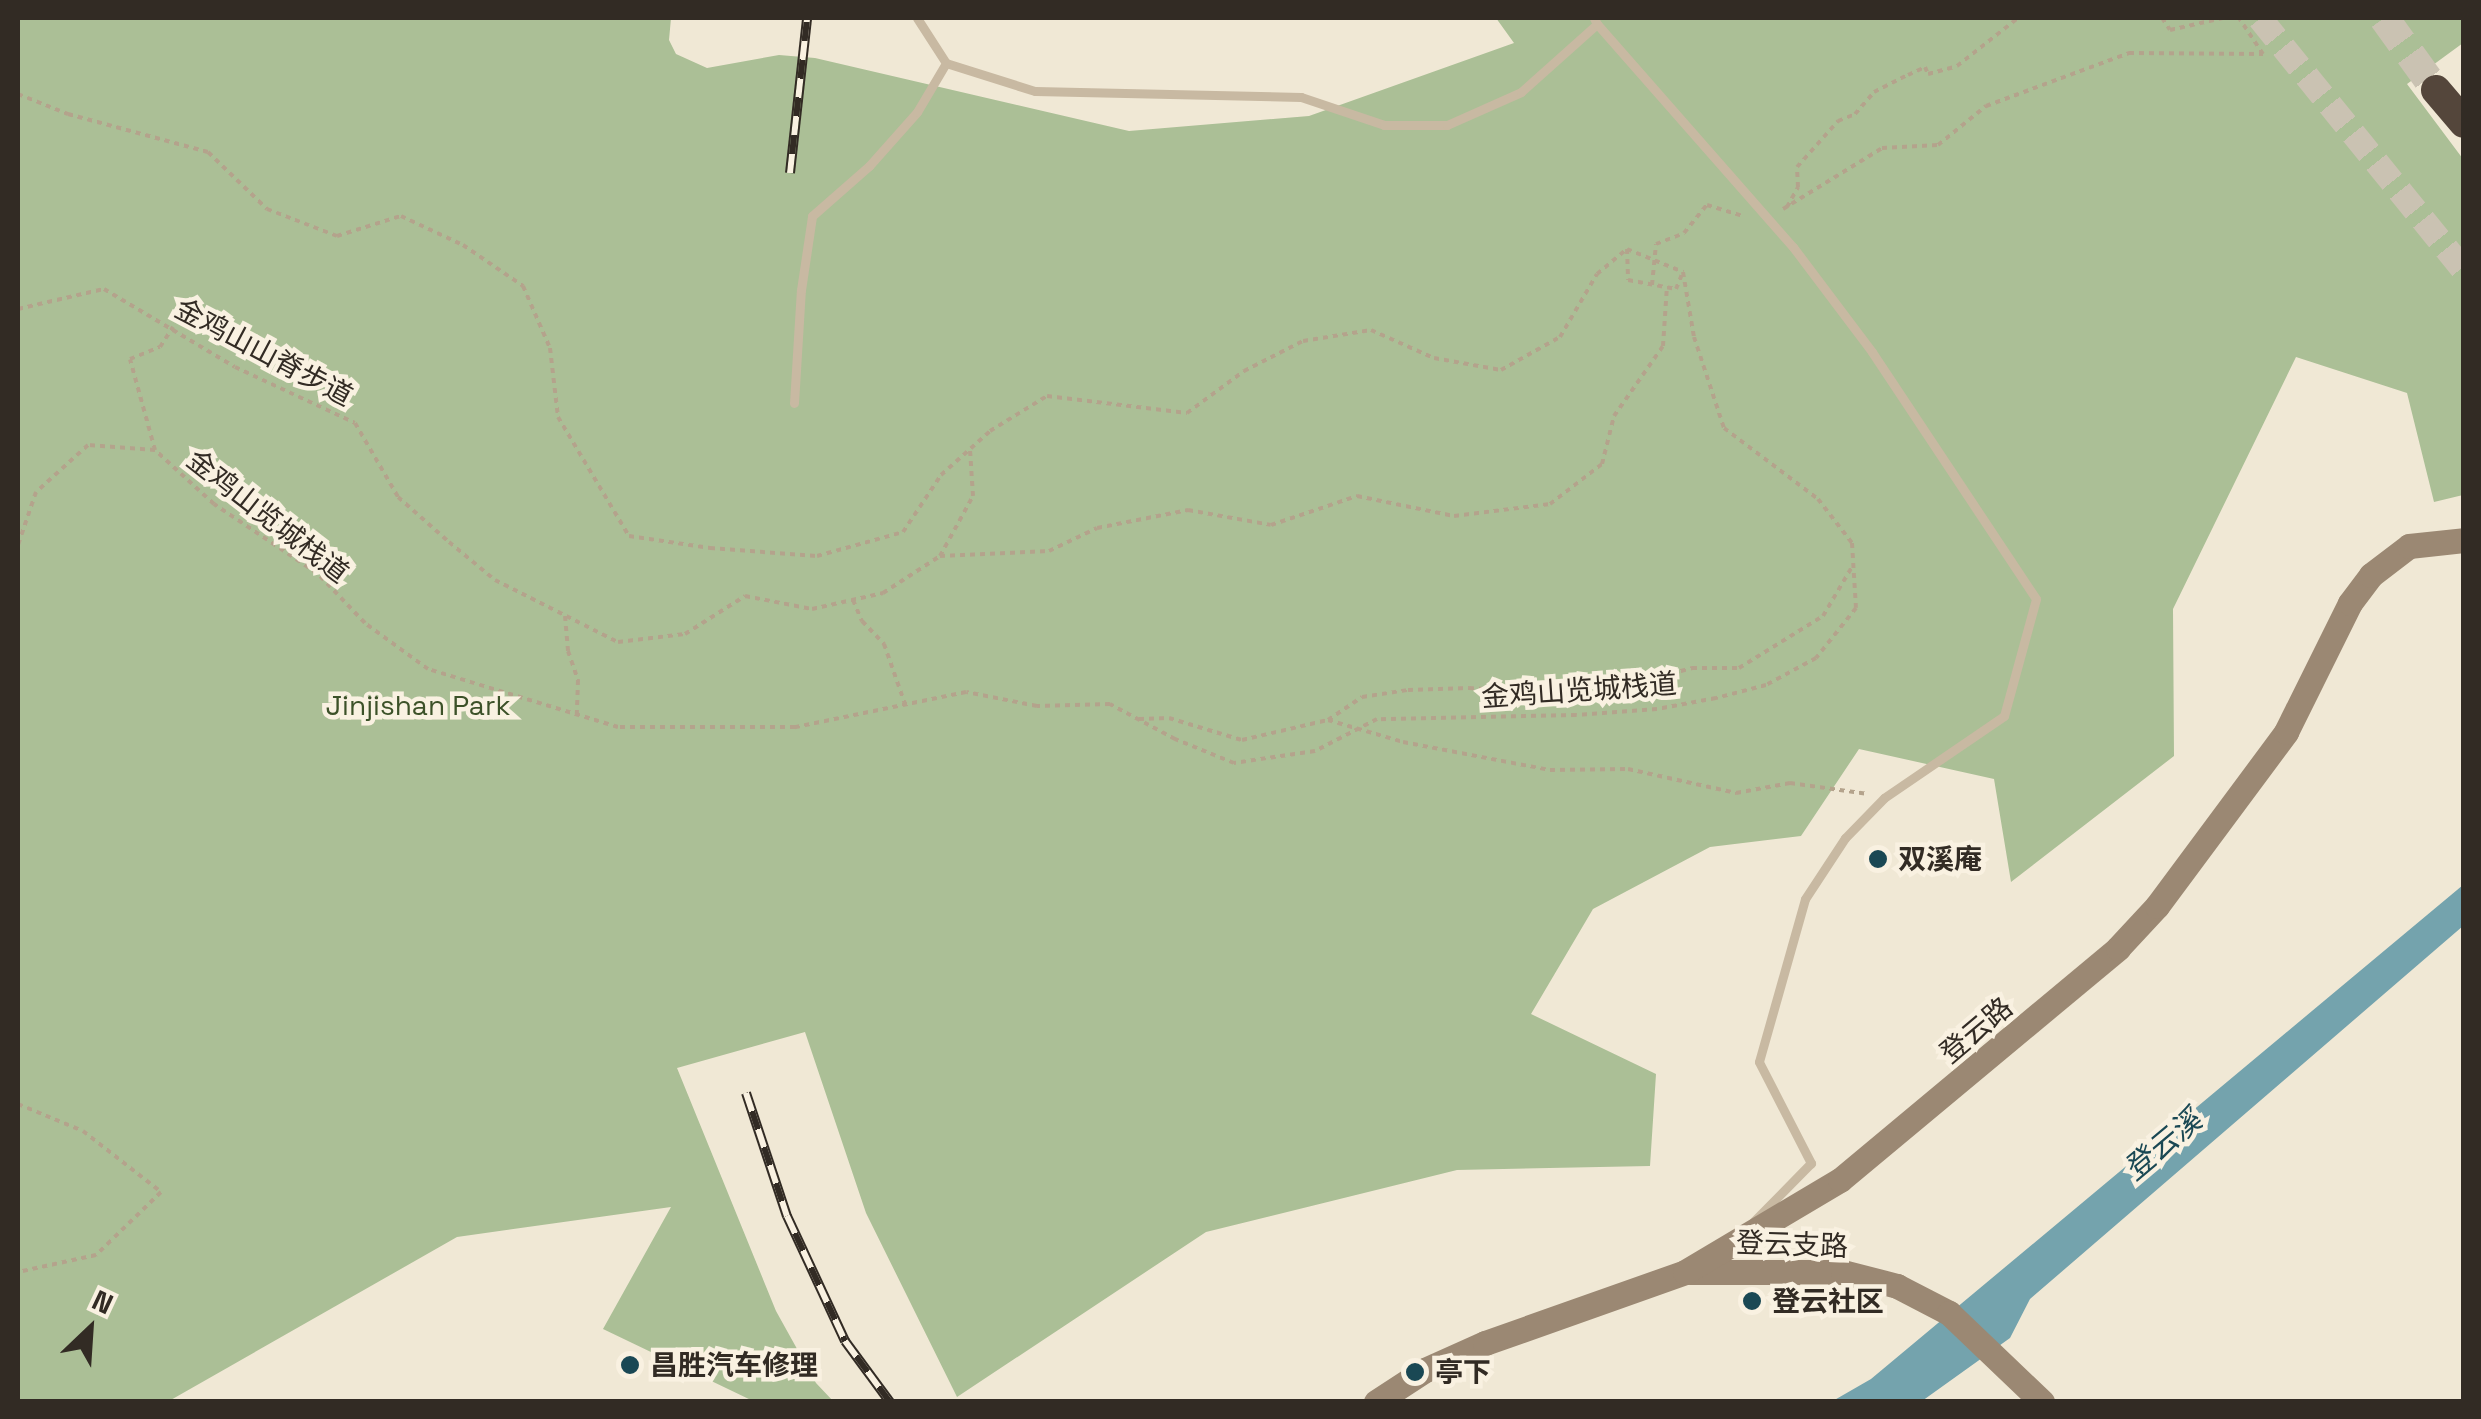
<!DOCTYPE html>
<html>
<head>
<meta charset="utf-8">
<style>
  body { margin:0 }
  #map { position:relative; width:2481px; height:1419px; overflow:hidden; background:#f0e8d5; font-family:"Space Grotesk","Noto Sans SC",sans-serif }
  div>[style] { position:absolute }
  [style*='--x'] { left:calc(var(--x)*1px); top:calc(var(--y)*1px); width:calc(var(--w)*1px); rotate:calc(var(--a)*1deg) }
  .green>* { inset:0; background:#abbf96 }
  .water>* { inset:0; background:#74a3ad }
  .secondary-tunnel>* { height:25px; margin-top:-12.5px; transform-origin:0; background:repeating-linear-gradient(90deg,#cac2b2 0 25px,transparent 0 37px) }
  .highway-tunnel>* { height:30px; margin-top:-15px; transform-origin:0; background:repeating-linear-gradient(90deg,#cac2b2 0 30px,transparent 0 45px) }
  .path>* { height:4px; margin-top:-2px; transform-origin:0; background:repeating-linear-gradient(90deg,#b4a38c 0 5px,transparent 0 10px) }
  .lane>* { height:9px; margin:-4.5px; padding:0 4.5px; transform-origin:4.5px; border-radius:4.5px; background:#c8b9a2 }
  .secondary>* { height:25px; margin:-12.5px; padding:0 12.5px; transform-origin:12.5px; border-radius:12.5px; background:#9b8873 }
  .highway>* { height:30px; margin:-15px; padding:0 15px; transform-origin:15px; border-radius:15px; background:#54463b }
  .rail>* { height:10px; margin-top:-5px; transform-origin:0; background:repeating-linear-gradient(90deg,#f9f1e1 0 19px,#322b24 0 38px); box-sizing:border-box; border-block:2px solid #322b24 }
  .path-bridge>* { height:4px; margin-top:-2px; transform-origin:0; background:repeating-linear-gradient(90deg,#b4a38c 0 5px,transparent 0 10px) }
  .dots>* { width:28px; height:28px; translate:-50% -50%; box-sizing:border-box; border:5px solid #f9f1e1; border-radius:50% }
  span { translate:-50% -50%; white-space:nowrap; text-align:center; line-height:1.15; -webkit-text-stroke:9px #f9f1e1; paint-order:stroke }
  .street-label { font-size:28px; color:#322b24 }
  .park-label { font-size:28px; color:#3c5128 }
  .poi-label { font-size:28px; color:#322b24; font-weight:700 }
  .left { translate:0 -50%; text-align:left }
  .water-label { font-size:30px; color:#1a4854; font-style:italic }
  .frame { position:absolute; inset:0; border:20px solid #322b24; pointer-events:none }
  .north { position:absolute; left:40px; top:1279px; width:100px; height:100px; -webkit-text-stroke:8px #f9f1e1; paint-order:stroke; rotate:25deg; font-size:28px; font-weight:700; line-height:40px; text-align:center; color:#322b24 }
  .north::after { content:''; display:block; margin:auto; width:35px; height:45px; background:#322b24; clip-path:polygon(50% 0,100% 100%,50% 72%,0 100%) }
</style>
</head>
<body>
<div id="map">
  <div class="green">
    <div style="clip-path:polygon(18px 18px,671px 18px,669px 40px,676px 54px,707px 68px,779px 55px,815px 58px,1129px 131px,1309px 116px,1514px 43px,1496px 18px,2463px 18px,2463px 43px,2407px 84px,2463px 159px,2463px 495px,2434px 502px,2407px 393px,2296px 357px,2173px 609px,2174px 756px,2011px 882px,1994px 779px,1859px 749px,1801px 836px,1710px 847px,1593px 909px,1531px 1014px,1656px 1074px,1650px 1166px,1457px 1170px,1206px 1232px,957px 1397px,866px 1213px,805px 1032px,677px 1068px,776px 1311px,816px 1383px,833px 1401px,753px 1401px,603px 1329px,671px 1207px,457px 1237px,169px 1401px,18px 1401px)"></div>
  </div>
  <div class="water">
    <div style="clip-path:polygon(2463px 885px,2463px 926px,2030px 1299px,2010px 1338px,1922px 1401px,1831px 1402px,1871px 1379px)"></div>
  </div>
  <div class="secondary-tunnel">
    <div style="--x:2260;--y:18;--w:324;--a:51"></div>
  </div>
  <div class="highway-tunnel">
    <div style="--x:2384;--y:18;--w:89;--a:54.2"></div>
  </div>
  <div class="path">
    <div style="--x:2162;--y:18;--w:14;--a:56"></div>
    <div style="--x:2170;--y:30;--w:54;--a:-12.8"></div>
    <div style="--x:1787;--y:207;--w:23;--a:-61"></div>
    <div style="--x:1798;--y:187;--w:20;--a:-93"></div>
    <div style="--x:1797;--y:167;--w:62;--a:-48.3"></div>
    <div style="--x:1838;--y:121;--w:18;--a:-22"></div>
    <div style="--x:1855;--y:114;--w:29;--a:-49"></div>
    <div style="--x:1874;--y:92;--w:38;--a:-27"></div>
    <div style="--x:1908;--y:75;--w:19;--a:-25"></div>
    <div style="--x:1925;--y:67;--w:8;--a:67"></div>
    <div style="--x:1928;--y:74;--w:30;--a:-15"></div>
    <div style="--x:1957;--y:66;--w:78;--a:-38.2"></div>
    <div style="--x:1783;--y:209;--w:116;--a:-31.6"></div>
    <div style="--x:1882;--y:148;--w:56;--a:-3.1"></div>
    <div style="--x:1938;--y:145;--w:62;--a:-39.1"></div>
    <div style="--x:1986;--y:106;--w:153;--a:-20.3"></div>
    <div style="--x:2129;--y:53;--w:134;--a:0.4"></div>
    <div style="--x:2263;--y:54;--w:43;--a:-123.7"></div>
    <div style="--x:1627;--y:249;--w:31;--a:88"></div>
    <div style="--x:1628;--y:280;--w:49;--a:10.6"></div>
    <div style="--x:1676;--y:289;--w:18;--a:-68"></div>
    <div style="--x:1652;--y:285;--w:41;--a:-84.4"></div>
    <div style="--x:1656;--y:244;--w:30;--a:-21"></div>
    <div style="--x:1684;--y:233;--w:36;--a:-51"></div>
    <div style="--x:1707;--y:205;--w:38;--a:17"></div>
    <div style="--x:18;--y:309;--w:88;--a:-13.1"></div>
    <div style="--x:104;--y:289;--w:152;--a:30.8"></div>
    <div style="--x:235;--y:367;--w:132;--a:25"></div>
    <div style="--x:355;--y:423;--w:86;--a:59.8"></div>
    <div style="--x:398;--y:497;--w:68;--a:41.4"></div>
    <div style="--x:449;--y:542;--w:60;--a:39.6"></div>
    <div style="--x:495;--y:580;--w:138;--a:26.8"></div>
    <div style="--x:618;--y:642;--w:67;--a:-6.8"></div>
    <div style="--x:685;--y:634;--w:71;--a:-32.3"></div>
    <div style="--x:745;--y:596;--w:68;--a:11"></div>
    <div style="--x:812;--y:609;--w:73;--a:-12.7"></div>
    <div style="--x:883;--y:593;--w:68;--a:-33"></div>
    <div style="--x:940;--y:556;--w:109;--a:-2.6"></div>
    <div style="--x:1049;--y:551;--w:53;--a:-25.6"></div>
    <div style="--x:1097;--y:528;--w:93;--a:-11.2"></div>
    <div style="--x:1188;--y:510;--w:84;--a:10.2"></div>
    <div style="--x:1271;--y:525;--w:91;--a:-18.6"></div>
    <div style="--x:1357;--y:496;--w:99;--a:11.7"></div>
    <div style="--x:1454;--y:516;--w:97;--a:-7.1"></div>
    <div style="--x:1550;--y:504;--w:66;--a:-37.6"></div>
    <div style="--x:1602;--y:464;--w:49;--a:-76"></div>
    <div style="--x:1614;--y:416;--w:85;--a:-55"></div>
    <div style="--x:1663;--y:346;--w:60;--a:-86.2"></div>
    <div style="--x:155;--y:450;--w:94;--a:-105.4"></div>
    <div style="--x:130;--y:359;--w:32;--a:-22"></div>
    <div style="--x:160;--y:347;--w:24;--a:-57"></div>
    <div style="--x:940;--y:556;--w:68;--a:-61.2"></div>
    <div style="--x:973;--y:496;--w:47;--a:-93.7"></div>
    <div style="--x:853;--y:600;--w:23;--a:67"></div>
    <div style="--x:862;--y:621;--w:32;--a:46"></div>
    <div style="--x:884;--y:644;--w:64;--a:70.7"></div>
    <div style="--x:565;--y:616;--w:35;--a:85"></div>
    <div style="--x:568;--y:651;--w:31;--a:71"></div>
    <div style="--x:578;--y:680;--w:35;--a:92"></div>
    <div style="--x:1139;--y:719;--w:30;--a:-2"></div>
    <div style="--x:1169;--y:718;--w:76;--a:16.8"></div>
    <div style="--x:1242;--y:740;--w:88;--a:-13.1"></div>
    <div style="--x:1328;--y:720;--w:41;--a:-34.1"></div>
    <div style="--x:1362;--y:697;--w:47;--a:-8.7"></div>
    <div style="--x:1408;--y:690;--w:61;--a:-1.9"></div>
    <div style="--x:1469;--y:688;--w:115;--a:4"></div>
    <div style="--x:1584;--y:696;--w:112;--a:-14.5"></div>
    <div style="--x:1692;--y:668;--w:47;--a:0"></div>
    <div style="--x:1739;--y:668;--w:99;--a:-31.8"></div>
    <div style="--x:1823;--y:616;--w:59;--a:-59.5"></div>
    <div style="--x:1328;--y:720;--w:78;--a:16.3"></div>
    <div style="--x:1403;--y:742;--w:150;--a:10.8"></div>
    <div style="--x:1550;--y:770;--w:78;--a:-0.7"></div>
    <div style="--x:1628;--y:769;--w:111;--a:12.5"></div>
    <div style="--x:1736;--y:793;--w:55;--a:-10.5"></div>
    <div style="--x:1790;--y:783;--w:79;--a:8"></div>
    <div style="--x:18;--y:1104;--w:70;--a:22.6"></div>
    <div style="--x:83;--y:1131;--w:99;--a:38"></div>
    <div style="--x:161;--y:1192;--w:91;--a:135.9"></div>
    <div style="--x:96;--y:1255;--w:80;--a:167.7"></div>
  </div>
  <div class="lane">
    <div style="--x:917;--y:18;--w:54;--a:57.2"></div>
    <div style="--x:946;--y:63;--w:93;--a:17.5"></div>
    <div style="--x:1035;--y:91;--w:266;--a:1.3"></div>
    <div style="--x:1301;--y:97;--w:88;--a:18.6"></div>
    <div style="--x:1384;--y:125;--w:63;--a:0"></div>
    <div style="--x:1447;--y:125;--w:81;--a:-24"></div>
    <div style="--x:1521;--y:92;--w:102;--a:-41.8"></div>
    <div style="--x:1597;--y:24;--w:7;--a:-117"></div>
    <div style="--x:1597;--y:24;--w:297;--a:48.7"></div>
    <div style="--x:1793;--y:247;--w:131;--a:53"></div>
    <div style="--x:1872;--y:352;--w:296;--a:56.4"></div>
    <div style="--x:2036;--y:599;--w:121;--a:105.3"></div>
    <div style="--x:2004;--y:716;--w:145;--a:145.7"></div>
    <div style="--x:1884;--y:798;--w:56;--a:134.3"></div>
    <div style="--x:1845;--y:838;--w:73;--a:123.3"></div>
    <div style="--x:1805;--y:899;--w:169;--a:105.8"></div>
    <div style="--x:1759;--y:1062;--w:114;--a:62.8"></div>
    <div style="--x:1811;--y:1163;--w:83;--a:134.5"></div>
    <div style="--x:794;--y:403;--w:113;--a:-86.5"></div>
    <div style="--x:801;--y:290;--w:75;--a:-81.5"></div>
    <div style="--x:812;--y:216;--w:76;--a:-41.3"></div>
    <div style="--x:869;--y:166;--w:72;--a:-48.4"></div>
    <div style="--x:917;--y:112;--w:57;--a:-59.4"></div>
  </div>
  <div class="secondary">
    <div style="--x:1690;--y:1272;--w:153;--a:0"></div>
    <div style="--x:1843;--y:1272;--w:56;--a:14.5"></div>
    <div style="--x:1897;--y:1286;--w:59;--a:27.4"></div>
    <div style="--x:1949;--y:1313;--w:129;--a:43.7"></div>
    <div style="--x:1376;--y:1402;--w:59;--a:-33.1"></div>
    <div style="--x:1425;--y:1370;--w:66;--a:-24.2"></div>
    <div style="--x:1485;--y:1343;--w:212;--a:-19.5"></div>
    <div style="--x:1685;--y:1272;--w:180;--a:-30.7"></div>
    <div style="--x:1840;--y:1180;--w:362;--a:-39.8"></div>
    <div style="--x:2118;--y:948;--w:57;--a:-47.1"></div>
    <div style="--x:2157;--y:906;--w:217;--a:-53.4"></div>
    <div style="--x:2286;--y:732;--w:144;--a:-63.6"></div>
    <div style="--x:2350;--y:603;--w:35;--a:-53"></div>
    <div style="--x:2371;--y:575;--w:48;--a:-37.3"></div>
    <div style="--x:2409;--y:546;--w:55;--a:-6.2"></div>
  </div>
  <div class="highway">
    <div style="--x:2436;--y:90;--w:43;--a:49.7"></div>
  </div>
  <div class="rail">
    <div style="--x:790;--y:173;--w:156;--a:-83.7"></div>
    <div style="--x:746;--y:1093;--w:130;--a:71.6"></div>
    <div style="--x:787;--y:1216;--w:138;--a:65.1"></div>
    <div style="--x:845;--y:1341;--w:76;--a:53.6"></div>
  </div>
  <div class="path-bridge">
    <div style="--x:18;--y:94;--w:54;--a:21.8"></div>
    <div style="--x:68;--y:114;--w:145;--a:15.2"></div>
    <div style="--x:208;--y:152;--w:82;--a:44"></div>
    <div style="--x:267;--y:209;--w:75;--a:21.1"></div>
    <div style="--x:337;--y:236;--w:67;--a:-17.4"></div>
    <div style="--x:401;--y:216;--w:68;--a:25.1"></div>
    <div style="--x:463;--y:245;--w:73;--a:34.3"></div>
    <div style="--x:523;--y:286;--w:68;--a:66.5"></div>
    <div style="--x:550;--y:348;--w:69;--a:83.4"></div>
    <div style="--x:558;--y:417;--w:139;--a:59.2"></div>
    <div style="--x:629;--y:536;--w:82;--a:8.4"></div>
    <div style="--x:710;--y:548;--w:107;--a:4.3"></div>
    <div style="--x:817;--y:556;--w:89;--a:-15.6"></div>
    <div style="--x:903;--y:532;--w:69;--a:-56.3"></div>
    <div style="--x:941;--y:475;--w:66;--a:-41.9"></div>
    <div style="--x:990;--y:431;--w:67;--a:-31.6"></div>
    <div style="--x:1047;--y:396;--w:141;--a:6.9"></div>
    <div style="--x:1187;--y:413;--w:71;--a:-36.4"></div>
    <div style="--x:1244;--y:371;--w:66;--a:-27"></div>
    <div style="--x:1303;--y:341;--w:69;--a:-9.2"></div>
    <div style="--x:1371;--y:330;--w:69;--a:24"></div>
    <div style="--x:1434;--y:358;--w:68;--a:10.2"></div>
    <div style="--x:1501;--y:370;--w:68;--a:-29.2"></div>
    <div style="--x:1560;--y:337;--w:73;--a:-59.6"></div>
    <div style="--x:1597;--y:274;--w:39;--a:-40"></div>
    <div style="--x:1627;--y:249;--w:61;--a:22.3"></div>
    <div style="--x:1683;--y:272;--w:66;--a:80.4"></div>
    <div style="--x:1694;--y:337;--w:96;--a:71.8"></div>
    <div style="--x:1724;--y:428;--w:118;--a:37.1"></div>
    <div style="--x:1818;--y:499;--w:56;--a:52.3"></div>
    <div style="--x:1852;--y:543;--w:65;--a:86.5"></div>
    <div style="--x:1856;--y:608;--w:64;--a:128.7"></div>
    <div style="--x:1816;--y:658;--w:57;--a:151.6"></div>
    <div style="--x:1766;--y:685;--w:52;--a:165.4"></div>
    <div style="--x:1716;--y:698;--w:60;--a:169.4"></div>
    <div style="--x:1657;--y:709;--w:81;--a:175.8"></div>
    <div style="--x:1576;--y:715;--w:199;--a:178.8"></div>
    <div style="--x:1377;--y:719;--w:70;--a:152.7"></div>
    <div style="--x:1315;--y:751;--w:82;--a:171.6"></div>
    <div style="--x:1234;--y:763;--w:64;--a:-157.9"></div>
    <div style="--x:1175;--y:739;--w:74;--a:-151.7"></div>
    <div style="--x:1110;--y:704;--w:73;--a:178.4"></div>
    <div style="--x:1037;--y:706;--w:72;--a:-168.8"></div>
    <div style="--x:966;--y:692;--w:175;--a:168.4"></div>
    <div style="--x:795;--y:727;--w:177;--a:180"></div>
    <div style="--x:618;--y:727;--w:199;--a:-163"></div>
    <div style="--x:428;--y:669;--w:78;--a:-143.9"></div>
    <div style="--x:365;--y:623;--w:69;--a:-133.8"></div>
    <div style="--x:317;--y:573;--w:124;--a:-146.2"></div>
    <div style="--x:214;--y:504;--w:80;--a:-137.5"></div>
    <div style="--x:155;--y:450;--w:67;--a:-175.7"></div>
    <div style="--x:88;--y:445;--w:70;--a:137.9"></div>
    <div style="--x:36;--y:492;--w:56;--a:108.8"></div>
  </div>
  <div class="dots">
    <div style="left:1878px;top:859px;background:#1a4854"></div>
    <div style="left:1752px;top:1301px;background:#1a4854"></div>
    <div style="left:630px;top:1365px;background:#1a4854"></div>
    <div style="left:1415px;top:1372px;background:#1a4854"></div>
  </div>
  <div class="street-label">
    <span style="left:264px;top:352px;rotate:28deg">金鸡山山脊步道</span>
    <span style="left:268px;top:516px;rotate:38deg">金鸡山览城栈道</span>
    <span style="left:1579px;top:690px;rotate:-4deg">金鸡山览城栈道</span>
    <span style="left:1976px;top:1030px;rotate:-40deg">登云路</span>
    <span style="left:1792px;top:1244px;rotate:2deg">登云支路</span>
  </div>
  <div class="park-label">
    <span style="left:418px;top:705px">Jinjishan Park</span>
  </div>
  <div class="poi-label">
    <span class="left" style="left:1898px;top:859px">双溪庵</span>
    <span class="left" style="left:1772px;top:1301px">登云社区</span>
    <span class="left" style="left:650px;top:1365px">昌胜汽车修理</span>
    <span class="left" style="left:1435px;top:1372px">亭下</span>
  </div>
  <div class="water-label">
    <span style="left:2163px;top:1145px;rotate:-40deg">登云溪</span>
  </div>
  <div class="frame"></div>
  <div class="north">N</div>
</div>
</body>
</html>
